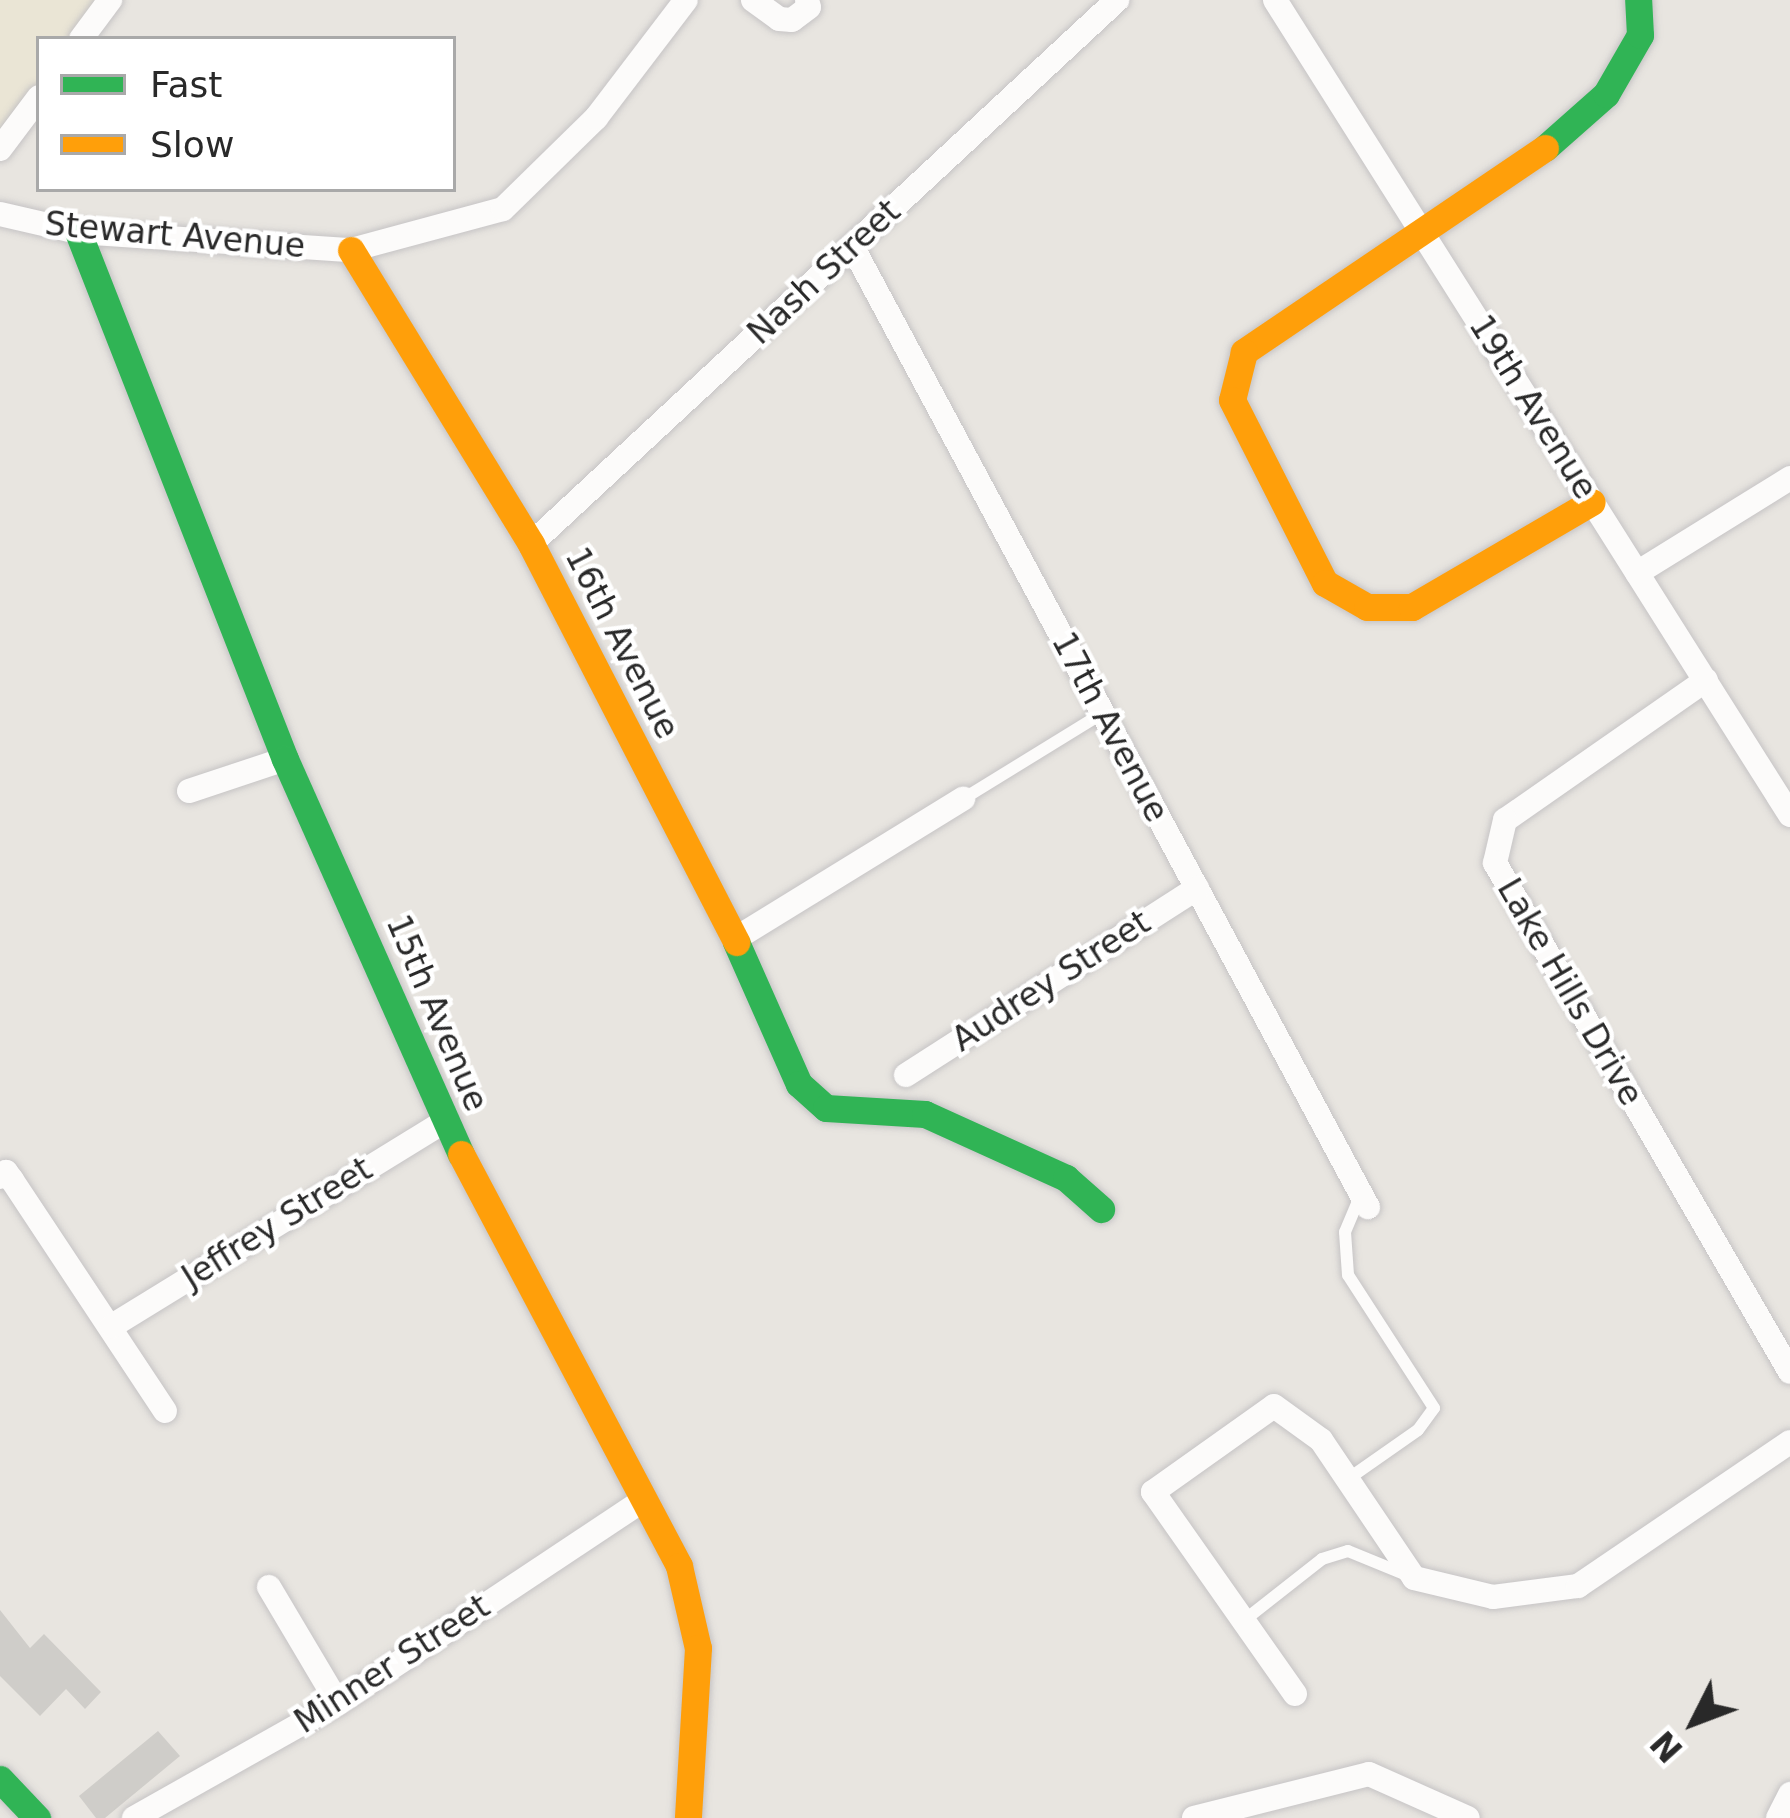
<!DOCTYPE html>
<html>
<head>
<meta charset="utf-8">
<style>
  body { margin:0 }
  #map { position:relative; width:1790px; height:1818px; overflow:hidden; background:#e8e5e0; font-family:"DejaVu Sans",sans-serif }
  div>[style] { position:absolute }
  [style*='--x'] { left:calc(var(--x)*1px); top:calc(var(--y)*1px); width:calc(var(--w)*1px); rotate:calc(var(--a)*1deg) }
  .education>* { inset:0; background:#eae5d5 }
  .building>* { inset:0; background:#cfcdc9 }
  .roads { filter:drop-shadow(0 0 3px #c6c4c5) drop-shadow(0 0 3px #c6c4c5) }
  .lane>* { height:12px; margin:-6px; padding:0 6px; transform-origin:6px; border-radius:6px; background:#fcfbfa }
  .street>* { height:24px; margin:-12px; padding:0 12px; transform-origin:12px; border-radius:12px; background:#fcfbfa }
  .fast>* { height:27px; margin:-13.5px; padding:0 13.5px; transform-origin:13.5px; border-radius:13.5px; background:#30b455 }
  .slow>* { height:27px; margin:-13.5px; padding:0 13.5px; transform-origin:13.5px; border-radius:13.5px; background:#ff9f0a }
  span { translate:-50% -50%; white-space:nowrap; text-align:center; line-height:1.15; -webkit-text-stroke:9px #fff; paint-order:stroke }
  .street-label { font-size:33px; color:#292929 }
  .legend { position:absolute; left:36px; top:36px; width:420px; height:156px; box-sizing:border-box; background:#fff; border:3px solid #a9a9a9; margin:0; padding:15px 21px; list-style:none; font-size:36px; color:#292929 }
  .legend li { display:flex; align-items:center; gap:24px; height:60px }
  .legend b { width:60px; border:3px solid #a9a9a9 }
  .north { position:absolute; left:1634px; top:1662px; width:120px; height:120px; -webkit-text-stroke:9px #fff; paint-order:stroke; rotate:228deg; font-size:33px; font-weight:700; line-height:48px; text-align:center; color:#292929 }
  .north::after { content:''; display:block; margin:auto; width:42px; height:54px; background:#292929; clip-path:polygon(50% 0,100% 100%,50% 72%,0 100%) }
</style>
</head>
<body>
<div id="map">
  <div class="education">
    <div style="clip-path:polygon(0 0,110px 0,81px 39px,39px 39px,39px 97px,0 149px)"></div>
  </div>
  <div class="building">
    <div style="clip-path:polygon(0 1610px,30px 1648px,44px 1634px,101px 1692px,85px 1709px,66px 1689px,40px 1716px,0 1676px)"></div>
    <div style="clip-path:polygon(158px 1731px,180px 1756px,105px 1818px,96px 1818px,79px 1796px)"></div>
  </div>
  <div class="roads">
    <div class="lane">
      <div style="--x:963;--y:799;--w:164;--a:-31.6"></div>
      <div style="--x:1348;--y:1479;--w:85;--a:-35"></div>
      <div style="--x:1418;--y:1430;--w:27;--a:-54"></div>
      <div style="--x:1434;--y:1408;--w:158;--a:-122.9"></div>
      <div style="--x:1348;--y:1275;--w:43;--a:-94"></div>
      <div style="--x:1345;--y:1232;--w:41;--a:-67.2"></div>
      <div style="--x:1242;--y:1622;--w:102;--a:-38.2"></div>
      <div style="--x:1322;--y:1559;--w:27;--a:-17"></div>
      <div style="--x:1348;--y:1551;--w:66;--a:22.3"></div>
    </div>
    <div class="street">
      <div style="--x:753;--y:0;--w:32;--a:36"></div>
      <div style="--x:779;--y:19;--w:13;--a:4"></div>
      <div style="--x:792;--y:20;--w:21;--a:-37"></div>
      <div style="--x:809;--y:7;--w:7;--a:-106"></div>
      <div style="--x:1275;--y:0;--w:964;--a:57.71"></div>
      <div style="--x:81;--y:39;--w:49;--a:-53.4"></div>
      <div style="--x:0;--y:149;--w:65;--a:-53.1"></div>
      <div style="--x:0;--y:214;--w:80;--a:13"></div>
      <div style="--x:78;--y:232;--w:274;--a:3.8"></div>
      <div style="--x:351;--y:250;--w:157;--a:-15.1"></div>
      <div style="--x:503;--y:209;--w:130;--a:-44.4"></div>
      <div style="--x:596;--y:118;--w:148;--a:-52.7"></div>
      <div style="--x:852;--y:246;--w:1091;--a:61.77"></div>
      <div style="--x:531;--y:544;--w:800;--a:-42.87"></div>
      <div style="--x:1637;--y:573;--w:180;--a:-31.8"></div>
      <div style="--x:1706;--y:680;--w:245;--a:145.1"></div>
      <div style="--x:1505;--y:820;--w:44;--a:103.1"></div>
      <div style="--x:1495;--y:863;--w:588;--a:59.9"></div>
      <div style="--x:189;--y:791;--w:101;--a:-18.4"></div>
      <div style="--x:735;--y:939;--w:268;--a:-31.6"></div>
      <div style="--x:906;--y:1075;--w:346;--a:-32.7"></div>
      <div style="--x:0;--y:1177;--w:8;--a:-40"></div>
      <div style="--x:6;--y:1172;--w:10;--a:53"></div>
      <div style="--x:12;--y:1180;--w:277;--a:56.5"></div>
      <div style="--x:112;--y:1326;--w:390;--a:-31.6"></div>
      <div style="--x:269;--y:1587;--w:135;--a:59.3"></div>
      <div style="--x:1295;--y:1694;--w:247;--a:-125.1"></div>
      <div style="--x:1153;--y:1492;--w:148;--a:-35.4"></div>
      <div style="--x:1274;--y:1406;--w:58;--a:35.9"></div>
      <div style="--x:1321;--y:1440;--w:166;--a:56"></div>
      <div style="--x:1414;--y:1578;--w:81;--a:13.5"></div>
      <div style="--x:1493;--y:1597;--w:86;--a:-7.4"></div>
      <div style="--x:1578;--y:1586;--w:256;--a:-34.2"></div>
      <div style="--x:134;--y:1818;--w:234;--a:-29.4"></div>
      <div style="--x:338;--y:1703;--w:367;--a:-33.6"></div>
      <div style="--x:1194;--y:1818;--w:180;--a:-14.1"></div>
      <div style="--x:1369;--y:1774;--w:108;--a:24"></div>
      <div style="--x:1778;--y:1818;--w:27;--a:-63"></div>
    </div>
    <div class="fast">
      <div style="--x:1545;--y:148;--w:81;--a:-41.5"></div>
      <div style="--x:1606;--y:94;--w:68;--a:-60"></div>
      <div style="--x:1640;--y:35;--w:35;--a:-93"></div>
      <div style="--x:78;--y:232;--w:566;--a:68.56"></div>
      <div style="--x:285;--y:759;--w:432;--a:66"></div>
      <div style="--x:736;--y:942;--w:155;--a:66.1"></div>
      <div style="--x:799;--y:1084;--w:36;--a:42"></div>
      <div style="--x:826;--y:1108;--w:99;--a:3.5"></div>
      <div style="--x:925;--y:1114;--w:155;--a:24.4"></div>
      <div style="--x:1066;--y:1178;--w:47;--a:41.5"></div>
      <div style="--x:0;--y:1779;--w:54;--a:46.5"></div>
    </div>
    <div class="slow">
      <div style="--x:1545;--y:148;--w:364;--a:145.9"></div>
      <div style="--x:1244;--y:352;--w:49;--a:104"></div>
      <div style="--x:1232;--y:400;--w:205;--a:63.1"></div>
      <div style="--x:1325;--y:583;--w:48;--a:29.7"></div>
      <div style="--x:1367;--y:607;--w:45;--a:0"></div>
      <div style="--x:1412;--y:607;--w:208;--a:-30.3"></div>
      <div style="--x:351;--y:250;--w:345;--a:58.5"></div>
      <div style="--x:531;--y:544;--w:448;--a:62.7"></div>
      <div style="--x:461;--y:1154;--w:466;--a:62.1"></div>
      <div style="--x:679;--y:1566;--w:84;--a:77"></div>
      <div style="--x:698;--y:1648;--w:170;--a:93.4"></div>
    </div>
  </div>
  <div class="street-label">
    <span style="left:175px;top:235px;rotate:5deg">Stewart Avenue</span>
    <span style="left:824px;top:272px;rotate:-43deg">Nash Street</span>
    <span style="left:1533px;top:407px;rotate:58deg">19th Avenue</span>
    <span style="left:622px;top:643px;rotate:63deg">16th Avenue</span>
    <span style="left:1110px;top:727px;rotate:62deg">17th Avenue</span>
    <span style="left:1051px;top:981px;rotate:-33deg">Audrey Street</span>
    <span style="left:1570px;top:992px;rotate:60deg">Lake Hills Drive</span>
    <span style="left:437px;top:1013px;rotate:67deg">15th Avenue</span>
    <span style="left:277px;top:1223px;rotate:-32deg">Jeffrey Street</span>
    <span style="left:392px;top:1664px;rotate:-33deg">Minner Street</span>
  </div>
  <ul class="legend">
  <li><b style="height:15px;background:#30b455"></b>Fast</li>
  <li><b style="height:15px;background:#ff9f0a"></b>Slow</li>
  </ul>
  <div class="north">N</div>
</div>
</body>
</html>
